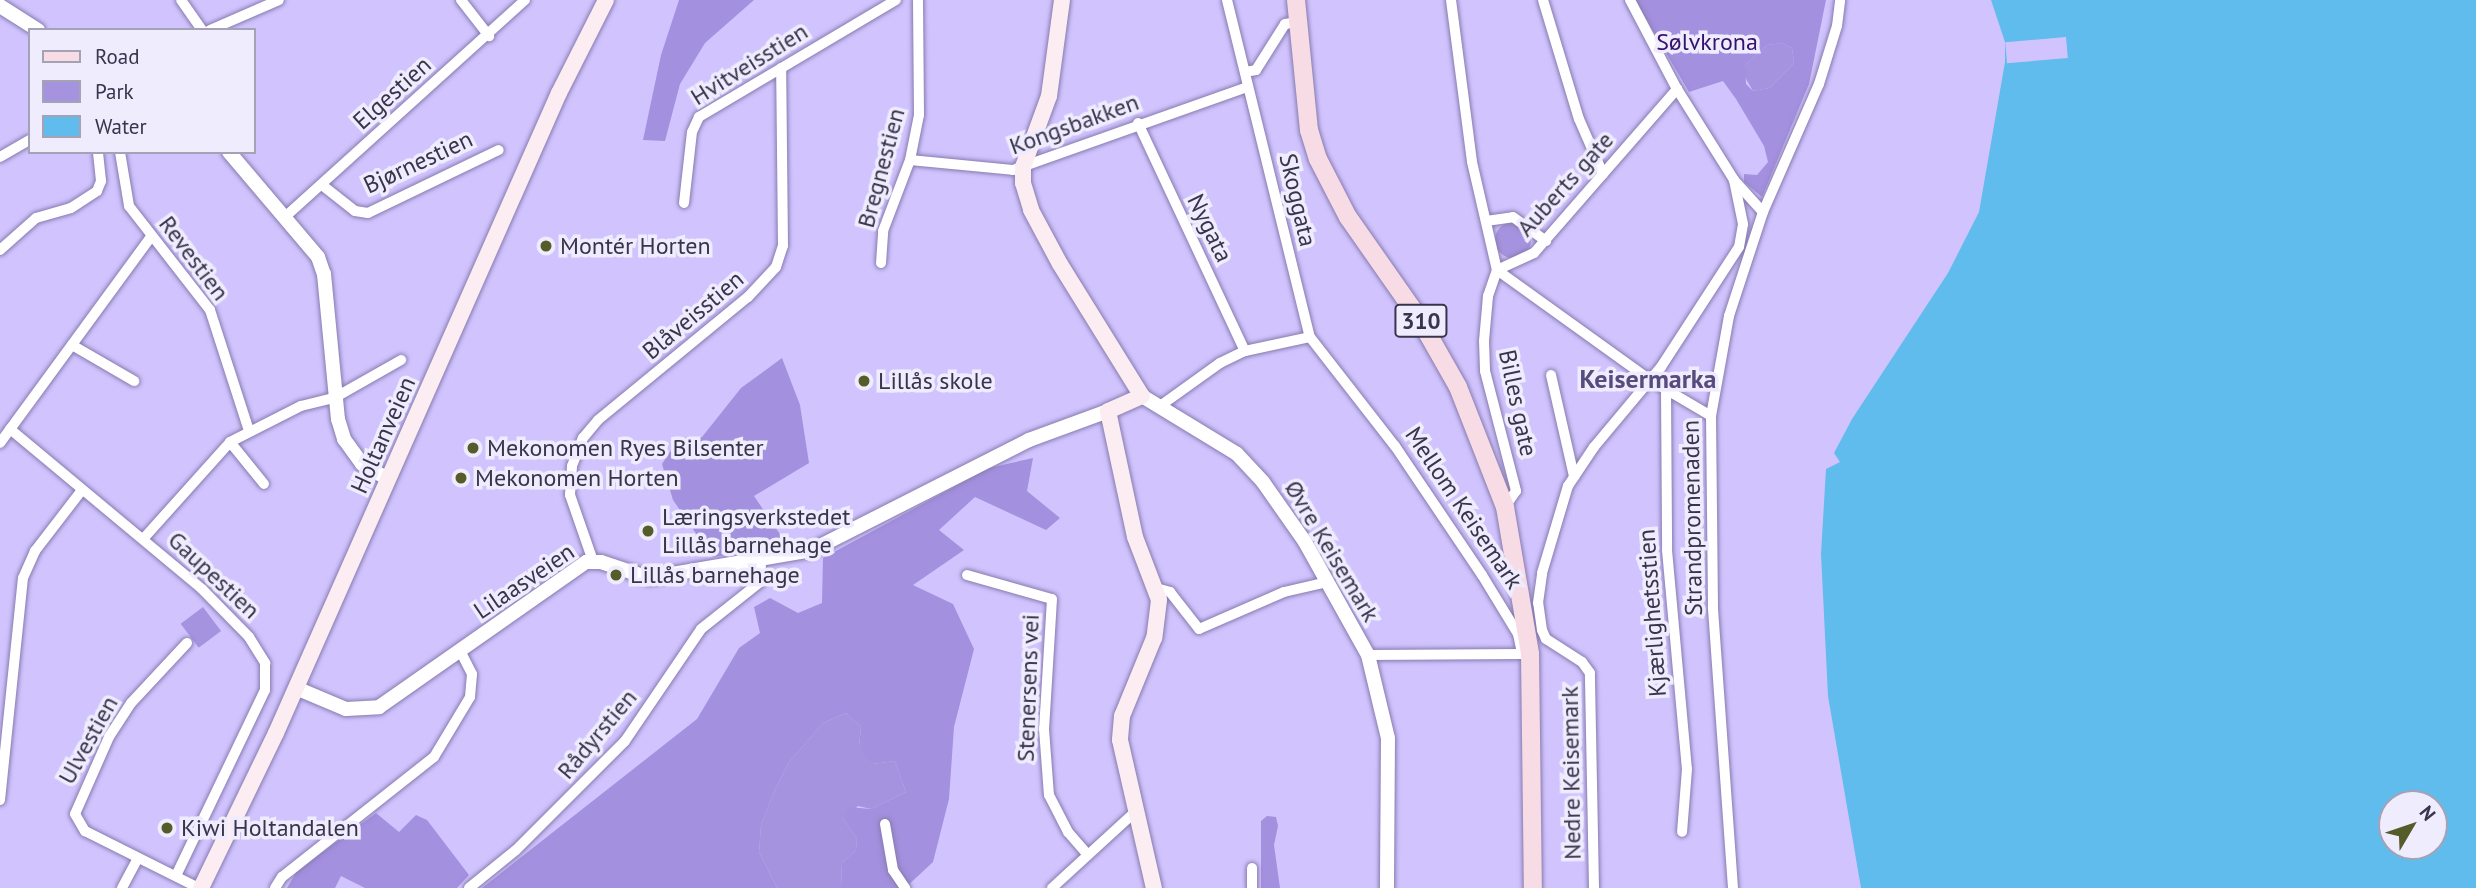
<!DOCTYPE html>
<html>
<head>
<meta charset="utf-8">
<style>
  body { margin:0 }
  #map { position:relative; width:2476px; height:888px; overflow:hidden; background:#d1c4fe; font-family:"PT Sans",sans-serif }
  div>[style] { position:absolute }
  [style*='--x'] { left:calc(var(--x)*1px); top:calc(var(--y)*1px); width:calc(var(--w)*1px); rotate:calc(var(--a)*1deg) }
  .green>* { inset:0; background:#a693df; transform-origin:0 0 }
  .round { border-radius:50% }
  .forest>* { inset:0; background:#a390de }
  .water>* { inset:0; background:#5fbced }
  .pier>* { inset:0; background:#d1c4fe; transform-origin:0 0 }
  .roads { filter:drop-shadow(0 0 2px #877bb0) drop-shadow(0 0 2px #877bb0) }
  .minor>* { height:10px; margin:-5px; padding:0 5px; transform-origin:5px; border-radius:5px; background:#fff }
  .tertiary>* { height:14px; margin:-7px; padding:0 7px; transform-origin:7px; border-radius:7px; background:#fff }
  .secondary>* { height:16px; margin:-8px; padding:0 8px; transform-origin:8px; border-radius:8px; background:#fbedf2 }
  .primary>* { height:18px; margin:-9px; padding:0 9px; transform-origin:9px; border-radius:9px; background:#f7dce5 }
  .dots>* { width:19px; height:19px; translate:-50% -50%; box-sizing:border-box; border:4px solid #efecfe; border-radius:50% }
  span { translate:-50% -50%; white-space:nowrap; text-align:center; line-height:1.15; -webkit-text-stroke:7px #efecfe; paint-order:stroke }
  .shield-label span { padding:2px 5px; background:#efecfe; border:2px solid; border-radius:5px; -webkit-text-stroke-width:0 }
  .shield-label { font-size:23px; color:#39344b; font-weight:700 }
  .park-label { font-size:24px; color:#37126d }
  .street-label { font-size:24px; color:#39344b }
  .poi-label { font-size:24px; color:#39344b }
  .left { translate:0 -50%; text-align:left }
  .neighbourhood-label { font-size:26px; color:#584c7d; font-weight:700 }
  .legend { position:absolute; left:28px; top:28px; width:228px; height:126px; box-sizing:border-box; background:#efecfe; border:2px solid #a6a2b6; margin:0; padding:9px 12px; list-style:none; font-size:21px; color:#39344b }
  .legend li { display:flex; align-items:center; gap:14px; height:35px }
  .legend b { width:35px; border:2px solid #a6a2b6 }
  .north { position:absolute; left:2378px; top:790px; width:70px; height:70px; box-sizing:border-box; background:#efecfe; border:2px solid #a6a2b6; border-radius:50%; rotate:51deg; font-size:19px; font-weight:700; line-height:28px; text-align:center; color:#39344b }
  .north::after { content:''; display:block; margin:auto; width:24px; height:32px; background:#555b29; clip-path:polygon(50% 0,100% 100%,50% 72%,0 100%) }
</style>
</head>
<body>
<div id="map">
  <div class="green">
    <div style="clip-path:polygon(1781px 43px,1792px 48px,1794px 63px,1769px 88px,1753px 91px,1742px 72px,1745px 65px,1767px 45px)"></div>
    <div class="round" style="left:1495px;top:222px;width:36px;height:36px"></div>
    <div style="left:203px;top:607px;width:30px;height:28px;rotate:53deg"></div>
    <div style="clip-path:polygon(846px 713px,861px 727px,859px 746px,873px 764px,895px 761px,906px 792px,871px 809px,858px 806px,843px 818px,857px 839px,856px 850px,842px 863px,841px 888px,777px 888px,759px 852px,761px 825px,773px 794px,789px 762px,823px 723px)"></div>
  </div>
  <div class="forest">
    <div style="clip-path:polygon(679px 0,754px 0,705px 43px,680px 84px,665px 141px,643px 140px,661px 55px)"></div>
    <div style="clip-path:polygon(evenodd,1635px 0,1826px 0,1809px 84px,1762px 197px,1744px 182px,1744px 174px,1757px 175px,1768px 162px,1764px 146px,1736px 99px,1723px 81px,1689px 92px,1635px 0,1781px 43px,1792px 48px,1794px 63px,1769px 88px,1753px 91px,1746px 84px,1745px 65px,1767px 45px,1781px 43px)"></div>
    <div style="clip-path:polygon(782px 358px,800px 405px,809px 463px,754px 496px,784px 540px,748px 552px,712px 557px,673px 500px,662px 464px,679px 438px,702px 437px,741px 388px)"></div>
    <div style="clip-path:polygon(1033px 458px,1027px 491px,1060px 518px,1046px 530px,975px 497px,939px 530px,964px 550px,913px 585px,953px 604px,974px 649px,954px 727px,949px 799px,933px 862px,905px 888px,841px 888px,842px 863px,856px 850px,857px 839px,843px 818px,848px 807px,871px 809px,906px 792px,895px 761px,873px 764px,865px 757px,859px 746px,861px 727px,846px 713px,823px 723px,789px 762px,773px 794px,761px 825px,759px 852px,777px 888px,482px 888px,697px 719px,739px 648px,760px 633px,754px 607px,770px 598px,798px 613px,822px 603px,823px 558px,989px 468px)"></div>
    <div style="clip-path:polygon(376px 813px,399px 832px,416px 815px,427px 820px,469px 875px,457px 888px,365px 888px,341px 876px,335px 888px,287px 888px,297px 871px)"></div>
    <div style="clip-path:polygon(1267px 816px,1276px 817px,1278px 826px,1274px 845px,1280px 888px,1261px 888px,1261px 821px)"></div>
  </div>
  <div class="water">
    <div style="clip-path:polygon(evenodd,1991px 0,2476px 0,2476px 888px,1861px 888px,1828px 696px,1821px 554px,1826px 469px,1840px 462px,1834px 453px,1852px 419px,1948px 273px,1979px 212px,2005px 62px,2005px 42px,1991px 0,2392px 804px,2434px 804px,2434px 846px,2392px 846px,2392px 804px)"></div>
  </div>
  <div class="pier">
    <div style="left:2066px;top:37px;width:21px;height:61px;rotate:85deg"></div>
  </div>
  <div class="roads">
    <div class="minor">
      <div style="--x:181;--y:0;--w:37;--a:55"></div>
      <div style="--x:461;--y:0;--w:46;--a:52.1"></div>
      <div style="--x:1227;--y:0;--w:347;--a:76.2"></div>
      <div style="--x:1451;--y:0;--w:163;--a:82.6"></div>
      <div style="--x:1472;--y:162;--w:111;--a:77"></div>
      <div style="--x:1497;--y:270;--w:28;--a:109"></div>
      <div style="--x:1488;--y:296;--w:45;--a:95.1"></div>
      <div style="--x:1484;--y:341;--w:30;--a:88"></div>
      <div style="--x:1485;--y:371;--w:124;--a:75.5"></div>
      <div style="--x:1516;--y:491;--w:19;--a:125"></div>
      <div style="--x:1543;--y:0;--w:124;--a:73.2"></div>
      <div style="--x:1579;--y:119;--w:60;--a:66.4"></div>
      <div style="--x:1630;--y:0;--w:101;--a:62.2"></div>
      <div style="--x:1677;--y:89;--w:107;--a:57.9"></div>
      <div style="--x:1734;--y:180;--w:43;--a:47.8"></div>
      <div style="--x:210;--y:30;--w:75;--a:-23.5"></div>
      <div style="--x:1245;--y:72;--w:11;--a:-10"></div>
      <div style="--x:1256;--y:70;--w:54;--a:-57.8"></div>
      <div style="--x:1285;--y:24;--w:13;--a:-9"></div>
      <div style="--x:1138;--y:123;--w:252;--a:64.9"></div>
      <div style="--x:120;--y:152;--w:55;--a:80.5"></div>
      <div style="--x:129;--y:206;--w:132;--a:52.1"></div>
      <div style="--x:210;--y:310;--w:127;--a:72.1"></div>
      <div style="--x:0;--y:157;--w:34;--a:-30"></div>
      <div style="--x:910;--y:160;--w:103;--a:5.5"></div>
      <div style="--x:1013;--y:170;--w:249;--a:-19.5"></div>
      <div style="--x:322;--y:185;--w:42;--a:38.2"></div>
      <div style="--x:355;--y:211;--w:13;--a:9"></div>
      <div style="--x:368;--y:213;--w:145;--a:-25.7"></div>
      <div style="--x:684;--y:203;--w:71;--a:-83.6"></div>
      <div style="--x:692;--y:132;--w:17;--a:-65"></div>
      <div style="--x:699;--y:117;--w:229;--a:-30.7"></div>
      <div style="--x:286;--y:216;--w:322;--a:-42.1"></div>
      <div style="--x:1486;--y:221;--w:27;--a:-8"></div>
      <div style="--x:1513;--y:217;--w:41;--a:36"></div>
      <div style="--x:0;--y:250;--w:48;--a:-41.6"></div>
      <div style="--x:36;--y:218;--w:36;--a:-16"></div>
      <div style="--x:71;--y:208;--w:31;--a:-33"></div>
      <div style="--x:97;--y:191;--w:11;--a:-68"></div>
      <div style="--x:101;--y:181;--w:29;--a:-96"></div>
      <div style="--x:881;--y:263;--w:32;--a:-86"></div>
      <div style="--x:883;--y:231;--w:76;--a:-69.2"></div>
      <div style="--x:910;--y:160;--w:46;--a:-78.7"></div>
      <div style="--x:919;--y:115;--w:115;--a:-90.5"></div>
      <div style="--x:1497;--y:270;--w:188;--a:35.7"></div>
      <div style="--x:1650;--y:380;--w:71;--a:30.5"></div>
      <div style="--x:1497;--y:270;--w:41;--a:-24.7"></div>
      <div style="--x:1534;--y:253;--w:218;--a:-48.9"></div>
      <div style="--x:72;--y:345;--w:72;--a:30.1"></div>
      <div style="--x:1551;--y:375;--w:104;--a:77.2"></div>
      <div style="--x:1666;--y:390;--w:160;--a:89.6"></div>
      <div style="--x:1667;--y:550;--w:220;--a:84.8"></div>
      <div style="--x:1687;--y:769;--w:63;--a:94.5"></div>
      <div style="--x:1160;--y:406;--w:74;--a:-35.6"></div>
      <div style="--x:1220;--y:363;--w:28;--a:-26"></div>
      <div style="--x:1245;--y:351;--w:66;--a:-12.2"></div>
      <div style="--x:1310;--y:337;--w:138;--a:52.1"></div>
      <div style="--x:1395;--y:446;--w:156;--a:56"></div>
      <div style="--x:1482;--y:575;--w:69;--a:58.6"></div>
      <div style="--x:1518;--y:634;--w:14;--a:78"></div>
      <div style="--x:10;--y:429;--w:250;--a:39.8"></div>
      <div style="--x:202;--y:589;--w:67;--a:45.6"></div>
      <div style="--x:249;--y:637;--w:31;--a:58"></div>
      <div style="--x:265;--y:663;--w:27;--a:90"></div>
      <div style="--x:265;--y:690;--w:206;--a:115.6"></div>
      <div style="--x:230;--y:442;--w:54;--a:51"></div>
      <div style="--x:0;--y:443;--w:255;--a:-53.8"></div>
      <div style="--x:144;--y:538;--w:129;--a:-48.1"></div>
      <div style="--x:230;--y:442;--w:80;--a:-26.9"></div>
      <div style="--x:301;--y:406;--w:36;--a:-14"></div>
      <div style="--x:336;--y:397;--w:75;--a:-29.6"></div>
      <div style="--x:593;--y:561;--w:70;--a:-109.2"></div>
      <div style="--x:570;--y:495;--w:29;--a:-86"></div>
      <div style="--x:572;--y:466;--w:30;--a:-69"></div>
      <div style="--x:583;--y:438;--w:23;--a:-50"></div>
      <div style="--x:598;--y:420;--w:194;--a:-39.4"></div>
      <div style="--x:748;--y:297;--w:41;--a:-47"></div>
      <div style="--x:776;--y:267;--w:22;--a:-72"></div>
      <div style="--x:783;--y:246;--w:178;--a:-90.6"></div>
      <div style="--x:967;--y:575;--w:88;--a:15.8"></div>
      <div style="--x:1052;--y:599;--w:130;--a:93.5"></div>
      <div style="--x:1044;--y:729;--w:66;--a:85.7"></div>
      <div style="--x:1049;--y:795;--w:42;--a:62.8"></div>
      <div style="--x:1068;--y:832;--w:30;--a:49"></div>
      <div style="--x:1156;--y:588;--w:15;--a:16"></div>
      <div style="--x:1170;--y:592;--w:47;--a:51.9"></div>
      <div style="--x:1199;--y:629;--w:93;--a:-23.5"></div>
      <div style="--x:1284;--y:592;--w:44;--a:-13.1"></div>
      <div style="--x:187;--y:643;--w:82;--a:133"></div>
      <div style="--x:131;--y:703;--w:40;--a:122.9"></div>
      <div style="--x:109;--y:737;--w:84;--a:113.8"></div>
      <div style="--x:75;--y:814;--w:20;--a:60"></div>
      <div style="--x:85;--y:831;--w:127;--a:26.6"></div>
      <div style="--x:1368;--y:655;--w:154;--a:-0.4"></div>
      <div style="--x:0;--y:800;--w:223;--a:-84.1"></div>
      <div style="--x:23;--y:578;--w:30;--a:-66"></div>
      <div style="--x:35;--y:551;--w:77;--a:-52.4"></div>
      <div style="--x:885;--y:824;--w:47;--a:80.1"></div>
      <div style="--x:893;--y:870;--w:22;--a:56"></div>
      <div style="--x:1252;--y:868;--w:20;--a:90"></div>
      <div style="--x:122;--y:888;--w:34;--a:-62"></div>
      <div style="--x:275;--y:888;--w:13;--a:-58"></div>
      <div style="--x:282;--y:877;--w:194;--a:-38.3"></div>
      <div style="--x:434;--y:757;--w:70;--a:-59"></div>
      <div style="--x:470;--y:697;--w:23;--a:-85"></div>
      <div style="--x:472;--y:674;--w:25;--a:-117"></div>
      <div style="--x:469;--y:888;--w:60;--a:-39"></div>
      <div style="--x:516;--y:850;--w:154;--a:-45"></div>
      <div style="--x:625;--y:741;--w:135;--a:-55.8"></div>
      <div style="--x:701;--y:629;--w:75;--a:-38.5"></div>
      <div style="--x:760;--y:582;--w:20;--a:-87"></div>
      <div style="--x:1052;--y:888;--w:114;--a:-42.5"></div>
      <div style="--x:1594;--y:888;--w:215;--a:-91.1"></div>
      <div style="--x:1590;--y:673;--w:14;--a:-126"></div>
      <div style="--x:1582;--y:662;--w:43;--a:-147.4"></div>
      <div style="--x:1546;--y:639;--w:10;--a:-114"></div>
      <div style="--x:1542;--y:630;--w:27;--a:-98"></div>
      <div style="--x:1538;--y:603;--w:30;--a:-82"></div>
      <div style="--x:1542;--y:573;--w:91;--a:-73.4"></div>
      <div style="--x:1568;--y:486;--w:47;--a:-56.3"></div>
      <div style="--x:1594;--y:447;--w:104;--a:-50.1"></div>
      <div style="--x:1661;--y:367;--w:143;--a:-57"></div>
      <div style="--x:1739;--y:247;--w:23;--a:-80"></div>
      <div style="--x:1743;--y:224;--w:45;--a:-101.6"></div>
      <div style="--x:1733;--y:888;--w:282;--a:-94.1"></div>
      <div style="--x:1713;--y:607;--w:191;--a:-90.6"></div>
      <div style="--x:1711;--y:416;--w:102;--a:-79.8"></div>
      <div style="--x:1729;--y:316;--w:109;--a:-71.9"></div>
      <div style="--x:1763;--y:212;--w:140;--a:-66.4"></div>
      <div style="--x:1819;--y:84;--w:61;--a:-72.8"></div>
      <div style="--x:1837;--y:26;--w:26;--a:-83"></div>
    </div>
    <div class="tertiary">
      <div style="--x:0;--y:6;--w:45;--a:32.3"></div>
      <div style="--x:229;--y:152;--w:138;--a:49.7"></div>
      <div style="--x:318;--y:257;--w:18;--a:71"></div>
      <div style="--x:324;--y:274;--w:146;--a:84.5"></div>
      <div style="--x:338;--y:419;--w:21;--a:73"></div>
      <div style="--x:344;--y:439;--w:31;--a:54"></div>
      <div style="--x:362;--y:464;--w:30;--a:30"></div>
      <div style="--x:1142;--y:396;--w:111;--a:31.4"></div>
      <div style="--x:1237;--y:454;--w:38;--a:47"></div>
      <div style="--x:1263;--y:482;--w:73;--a:55"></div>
      <div style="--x:1305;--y:542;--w:129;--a:60.9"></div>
      <div style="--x:1368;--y:655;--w:85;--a:76.5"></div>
      <div style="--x:1388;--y:738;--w:150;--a:90.4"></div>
      <div style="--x:296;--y:688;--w:54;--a:22.8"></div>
      <div style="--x:346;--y:709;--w:33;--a:-3"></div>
      <div style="--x:379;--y:707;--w:253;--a:-35"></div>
      <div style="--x:586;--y:562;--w:15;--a:0"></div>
      <div style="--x:601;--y:562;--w:51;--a:18.4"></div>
      <div style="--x:649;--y:578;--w:165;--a:-9.7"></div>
      <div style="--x:812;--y:550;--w:243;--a:-26.9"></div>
      <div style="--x:1029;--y:440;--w:84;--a:-20.2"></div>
    </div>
    <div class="secondary">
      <div style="--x:1062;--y:0;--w:97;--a:97.7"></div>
      <div style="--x:1049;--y:96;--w:76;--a:110.1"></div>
      <div style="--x:1023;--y:167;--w:16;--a:90"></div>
      <div style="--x:1023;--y:183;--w:28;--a:73"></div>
      <div style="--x:1031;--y:210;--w:61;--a:61.8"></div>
      <div style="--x:1060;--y:264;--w:155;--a:58.2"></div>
      <div style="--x:1142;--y:396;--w:37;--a:156"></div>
      <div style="--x:1108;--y:411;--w:129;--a:77.9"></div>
      <div style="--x:1135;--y:537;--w:67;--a:69.1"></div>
      <div style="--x:1159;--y:600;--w:38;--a:97"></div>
      <div style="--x:1154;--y:638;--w:84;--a:112.3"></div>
      <div style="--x:1122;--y:716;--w:24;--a:95"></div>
      <div style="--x:1120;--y:740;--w:152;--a:77.1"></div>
      <div style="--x:201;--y:888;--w:172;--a:-64.2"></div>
      <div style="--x:276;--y:733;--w:700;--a:-66.15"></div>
      <div style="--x:559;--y:93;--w:104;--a:-63.2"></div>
    </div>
    <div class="primary">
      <div style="--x:1296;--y:0;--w:131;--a:84.3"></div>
      <div style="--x:1309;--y:130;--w:30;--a:73"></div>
      <div style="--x:1318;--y:159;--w:65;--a:62.7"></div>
      <div style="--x:1348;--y:217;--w:126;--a:55"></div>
      <div style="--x:1420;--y:320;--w:77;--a:60.4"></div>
      <div style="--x:1458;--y:387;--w:129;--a:68.6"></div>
      <div style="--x:1505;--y:507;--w:149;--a:80.3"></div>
      <div style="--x:1530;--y:654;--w:234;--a:89.3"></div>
    </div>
  </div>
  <div class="dots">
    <div style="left:546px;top:246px;background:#555b29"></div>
    <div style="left:864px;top:381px;background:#555b29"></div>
    <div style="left:473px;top:448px;background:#555b29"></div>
    <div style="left:461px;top:478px;background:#555b29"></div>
    <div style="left:648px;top:531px;background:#555b29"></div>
    <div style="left:616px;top:575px;background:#555b29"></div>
    <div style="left:167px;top:828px;background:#555b29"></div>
  </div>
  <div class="shield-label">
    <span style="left:1421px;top:321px">310</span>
  </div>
  <div class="park-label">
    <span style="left:1707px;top:42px">Sølvkrona</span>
  </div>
  <div class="street-label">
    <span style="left:749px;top:64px;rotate:-32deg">Hvitveisstien</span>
    <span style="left:392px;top:93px;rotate:-42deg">Elgestien</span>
    <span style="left:1074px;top:124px;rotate:-20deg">Kongsbakken</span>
    <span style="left:418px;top:162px;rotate:-25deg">Bjørnestien</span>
    <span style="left:881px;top:168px;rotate:-75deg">Bregnestien</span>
    <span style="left:1565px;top:184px;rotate:-48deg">Auberts gate</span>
    <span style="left:1298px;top:200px;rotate:77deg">Skoggata</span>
    <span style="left:1210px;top:228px;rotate:64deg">Nygata</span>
    <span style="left:194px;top:258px;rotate:53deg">Revestien</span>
    <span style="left:693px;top:315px;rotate:-40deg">Blåveisstien</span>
    <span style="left:1518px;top:403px;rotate:78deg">Billes gate</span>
    <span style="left:383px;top:435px;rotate:-66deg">Holtanveien</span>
    <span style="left:1464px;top:508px;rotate:56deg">Mellom Keisemark</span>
    <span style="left:1692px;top:518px;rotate:-91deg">Strandpromenaden</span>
    <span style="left:1332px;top:551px;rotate:59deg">Øvre Keisemark</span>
    <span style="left:214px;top:575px;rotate:43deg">Gaupestien</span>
    <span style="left:524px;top:581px;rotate:-34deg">Lilaasveien</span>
    <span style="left:1652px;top:613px;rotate:-94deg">Kjærlighetsstien</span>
    <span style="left:1028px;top:688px;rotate:-88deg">Stenersens vei</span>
    <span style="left:597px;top:734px;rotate:-50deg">Rådyrstien</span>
    <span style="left:88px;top:740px;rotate:-61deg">Ulvestien</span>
    <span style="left:1571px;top:773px;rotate:-91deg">Nedre Keisemark</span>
  </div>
  <div class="poi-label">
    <span class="left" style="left:560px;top:246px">Montér Horten</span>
    <span class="left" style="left:878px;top:381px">Lillås skole</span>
    <span class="left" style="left:487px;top:448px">Mekonomen Ryes Bilsenter</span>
    <span class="left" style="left:475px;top:478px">Mekonomen Horten</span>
    <span class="left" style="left:662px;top:531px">Læringsverkstedet<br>Lillås barnehage</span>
    <span class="left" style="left:630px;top:575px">Lillås barnehage</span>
    <span class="left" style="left:181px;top:828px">Kiwi Holtandalen</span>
  </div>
  <div class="neighbourhood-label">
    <span style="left:1648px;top:379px">Keisermarka</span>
  </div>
  <ul class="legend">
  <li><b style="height:9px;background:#f7dce5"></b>Road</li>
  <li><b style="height:19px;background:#a693df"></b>Park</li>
  <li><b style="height:19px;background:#5fbced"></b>Water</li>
  </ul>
  <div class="north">N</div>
</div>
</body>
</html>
